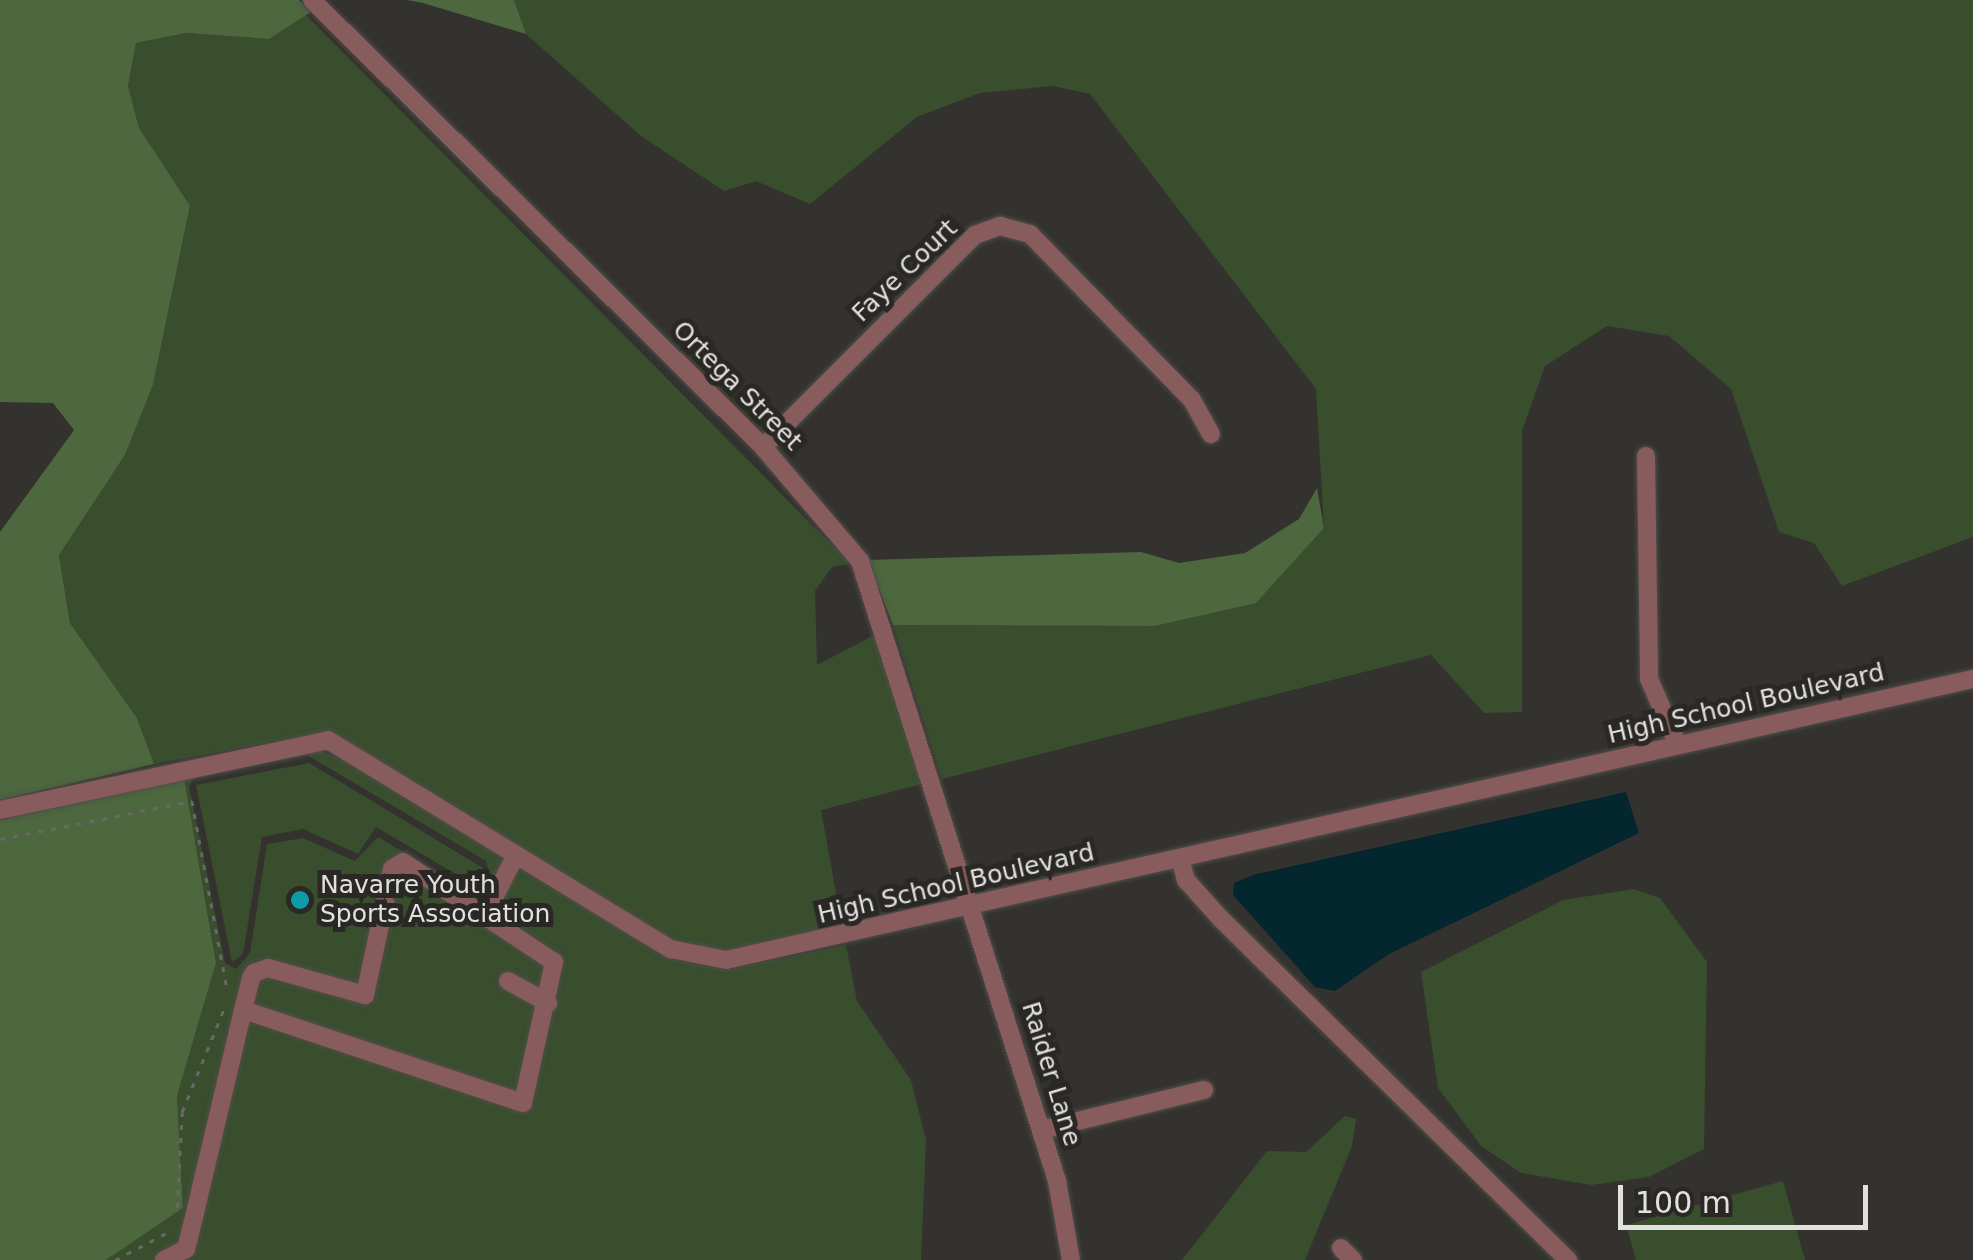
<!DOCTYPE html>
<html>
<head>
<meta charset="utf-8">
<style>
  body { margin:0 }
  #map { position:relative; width:1973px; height:1260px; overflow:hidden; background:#33322e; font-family:"DejaVu Sans",sans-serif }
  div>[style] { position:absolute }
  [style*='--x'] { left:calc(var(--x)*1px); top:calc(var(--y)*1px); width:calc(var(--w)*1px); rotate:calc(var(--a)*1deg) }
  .green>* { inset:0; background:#394e2d }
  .forest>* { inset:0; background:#4d673e }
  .water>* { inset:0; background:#03262f }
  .path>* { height:2.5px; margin-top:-1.25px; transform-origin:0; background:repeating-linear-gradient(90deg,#696865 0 5px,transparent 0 13px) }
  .roads { filter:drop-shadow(0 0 2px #4f4e4a) drop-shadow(0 0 2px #4f4e4a) }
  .minor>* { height:18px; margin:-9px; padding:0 9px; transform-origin:9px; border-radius:9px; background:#885b5d }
  .dots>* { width:28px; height:28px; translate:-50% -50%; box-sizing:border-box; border:5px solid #292824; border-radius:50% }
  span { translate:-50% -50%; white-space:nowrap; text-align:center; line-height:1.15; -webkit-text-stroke:10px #292824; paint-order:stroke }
  .street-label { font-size:25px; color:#e2e1df }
  .poi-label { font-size:25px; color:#e2e1df }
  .left { translate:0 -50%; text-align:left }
  .scale { position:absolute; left:1618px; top:1185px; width:250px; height:45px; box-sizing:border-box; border:5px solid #e2e1df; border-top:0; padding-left:12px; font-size:30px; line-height:35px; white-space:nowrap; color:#e2e1df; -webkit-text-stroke:8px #292824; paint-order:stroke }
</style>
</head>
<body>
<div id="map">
  <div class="green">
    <div style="clip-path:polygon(514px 0,1973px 0,1973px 537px,1842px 586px,1814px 543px,1779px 532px,1731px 389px,1669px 336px,1607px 326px,1545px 366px,1522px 431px,1522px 712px,1484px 713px,1431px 655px,942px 779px,893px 625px,1155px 626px,1256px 602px,1324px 528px,1316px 389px,1090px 94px,1053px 86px,980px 93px,917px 117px,810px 204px,756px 181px,724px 191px,641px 136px,526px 34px)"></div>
    <div style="clip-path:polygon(306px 15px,851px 564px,832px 567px,815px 591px,817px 665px,878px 633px,926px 783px,821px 810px,842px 926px,725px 951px,673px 940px,330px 731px,154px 764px,137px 718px,70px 623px,59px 554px,125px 455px,153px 385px,190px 207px,139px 128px,128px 87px,136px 43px,186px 33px,269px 39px)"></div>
    <div style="clip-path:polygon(evenodd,311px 748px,350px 761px,668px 958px,726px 970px,846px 945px,857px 1001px,911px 1080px,926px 1140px,921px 1260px,106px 1260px,183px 1208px,177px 1096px,216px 963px,184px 777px,311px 748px,307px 755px,486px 861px,489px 873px,471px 892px,378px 837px,355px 861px,303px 838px,267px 844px,250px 953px,236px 969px,225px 963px,189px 786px,195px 777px,307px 755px)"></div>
    <div style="clip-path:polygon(309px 763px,483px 868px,474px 885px,376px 827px,358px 854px,303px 829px,262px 837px,243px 954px,232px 962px,196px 785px)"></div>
    <div style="clip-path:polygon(1634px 889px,1660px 898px,1707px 962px,1704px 1149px,1649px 1177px,1591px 1185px,1521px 1173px,1481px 1146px,1438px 1088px,1421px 972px,1563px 900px)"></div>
    <div style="clip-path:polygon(1345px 1116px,1356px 1119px,1352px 1146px,1305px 1260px,1182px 1260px,1267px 1151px,1306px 1152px)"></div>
    <div style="clip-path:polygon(1783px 1181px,1805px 1260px,1636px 1260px,1626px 1225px)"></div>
  </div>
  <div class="forest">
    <div style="clip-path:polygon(0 0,299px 0,311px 12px,269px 39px,186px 33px,136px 43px,128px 86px,139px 128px,190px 206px,153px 385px,125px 455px,59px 555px,70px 623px,137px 718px,154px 764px,0 800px,0 532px,74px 430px,53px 403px,0 402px)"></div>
    <div style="clip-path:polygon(407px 0,514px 0,526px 34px,423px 3px)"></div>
    <div style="clip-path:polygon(1317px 488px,1324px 528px,1256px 603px,1155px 626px,893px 625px,868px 560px,1141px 552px,1179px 563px,1245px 553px,1299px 519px)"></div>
    <div style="clip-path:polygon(184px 777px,216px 963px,177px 1096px,183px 1208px,106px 1260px,0 1260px,0 820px)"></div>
  </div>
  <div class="water">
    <div style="clip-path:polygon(1626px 792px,1639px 833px,1389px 954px,1335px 991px,1315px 987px,1233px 895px,1234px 883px,1253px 875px)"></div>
  </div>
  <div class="path">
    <div style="--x:0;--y:839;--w:196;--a:-11.2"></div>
    <div style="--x:192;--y:801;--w:195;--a:79.4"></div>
    <div style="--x:177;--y:1208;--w:96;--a:-87"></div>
    <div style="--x:182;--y:1112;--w:114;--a:-67.9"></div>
    <div style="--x:115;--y:1260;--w:64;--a:-27.8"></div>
  </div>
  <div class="roads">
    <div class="minor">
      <div style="--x:312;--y:0;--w:635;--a:44.74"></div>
      <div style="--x:763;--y:447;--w:150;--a:49.6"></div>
      <div style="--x:860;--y:561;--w:651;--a:72.37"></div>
      <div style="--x:1057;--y:1181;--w:80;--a:80"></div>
      <div style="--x:763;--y:447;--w:300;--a:-45"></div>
      <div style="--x:975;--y:235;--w:27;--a:-20"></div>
      <div style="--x:1000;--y:226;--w:31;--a:15"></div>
      <div style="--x:1030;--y:234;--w:232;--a:45.7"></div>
      <div style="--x:1192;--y:400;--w:39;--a:61"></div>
      <div style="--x:1646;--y:456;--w:223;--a:89.2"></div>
      <div style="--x:1649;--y:679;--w:72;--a:66.3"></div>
      <div style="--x:0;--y:810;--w:335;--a:-12"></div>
      <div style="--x:328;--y:740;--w:402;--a:31.4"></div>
      <div style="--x:671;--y:949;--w:56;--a:11.3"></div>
      <div style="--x:726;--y:960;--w:1278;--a:-12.7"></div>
      <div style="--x:1180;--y:858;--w:23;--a:75"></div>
      <div style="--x:1186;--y:880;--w:52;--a:48.1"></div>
      <div style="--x:1221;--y:919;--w:487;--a:44.5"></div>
      <div style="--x:486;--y:913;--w:65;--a:-62.7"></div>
      <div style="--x:508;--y:981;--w:46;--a:28.8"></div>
      <div style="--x:1041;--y:1130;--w:168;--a:-13.8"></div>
      <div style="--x:1341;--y:1248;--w:17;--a:45"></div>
      <div style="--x:164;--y:1260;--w:25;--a:-27"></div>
      <div style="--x:186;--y:1249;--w:37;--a:-76"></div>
      <div style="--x:195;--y:1213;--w:209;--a:-76.7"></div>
      <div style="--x:243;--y:1010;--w:33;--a:-76"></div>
      <div style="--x:251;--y:978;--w:6;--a:-59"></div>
      <div style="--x:254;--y:973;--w:15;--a:-20"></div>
      <div style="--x:268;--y:968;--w:101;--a:15.6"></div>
      <div style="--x:365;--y:995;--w:129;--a:-77.9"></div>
      <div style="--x:392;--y:869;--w:13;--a:-32"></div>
      <div style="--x:403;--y:862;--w:181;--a:33.5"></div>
      <div style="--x:554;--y:962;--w:144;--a:102.4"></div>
      <div style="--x:523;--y:1103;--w:295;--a:-161.6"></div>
    </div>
  </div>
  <div class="dots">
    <div style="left:300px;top:900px;background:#0f9aa8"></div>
  </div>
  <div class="street-label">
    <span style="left:905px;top:271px;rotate:-44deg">Faye Court</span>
    <span style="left:737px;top:386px;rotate:45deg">Ortega Street</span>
    <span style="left:1746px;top:704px;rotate:-13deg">High School Boulevard</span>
    <span style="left:956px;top:884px;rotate:-13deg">High School Boulevard</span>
    <span style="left:1051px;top:1074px;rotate:73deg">Raider Lane</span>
  </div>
  <div class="poi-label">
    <span class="left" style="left:320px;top:900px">Navarre Youth<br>Sports Association</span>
  </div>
  <div class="scale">100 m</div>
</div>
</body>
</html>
